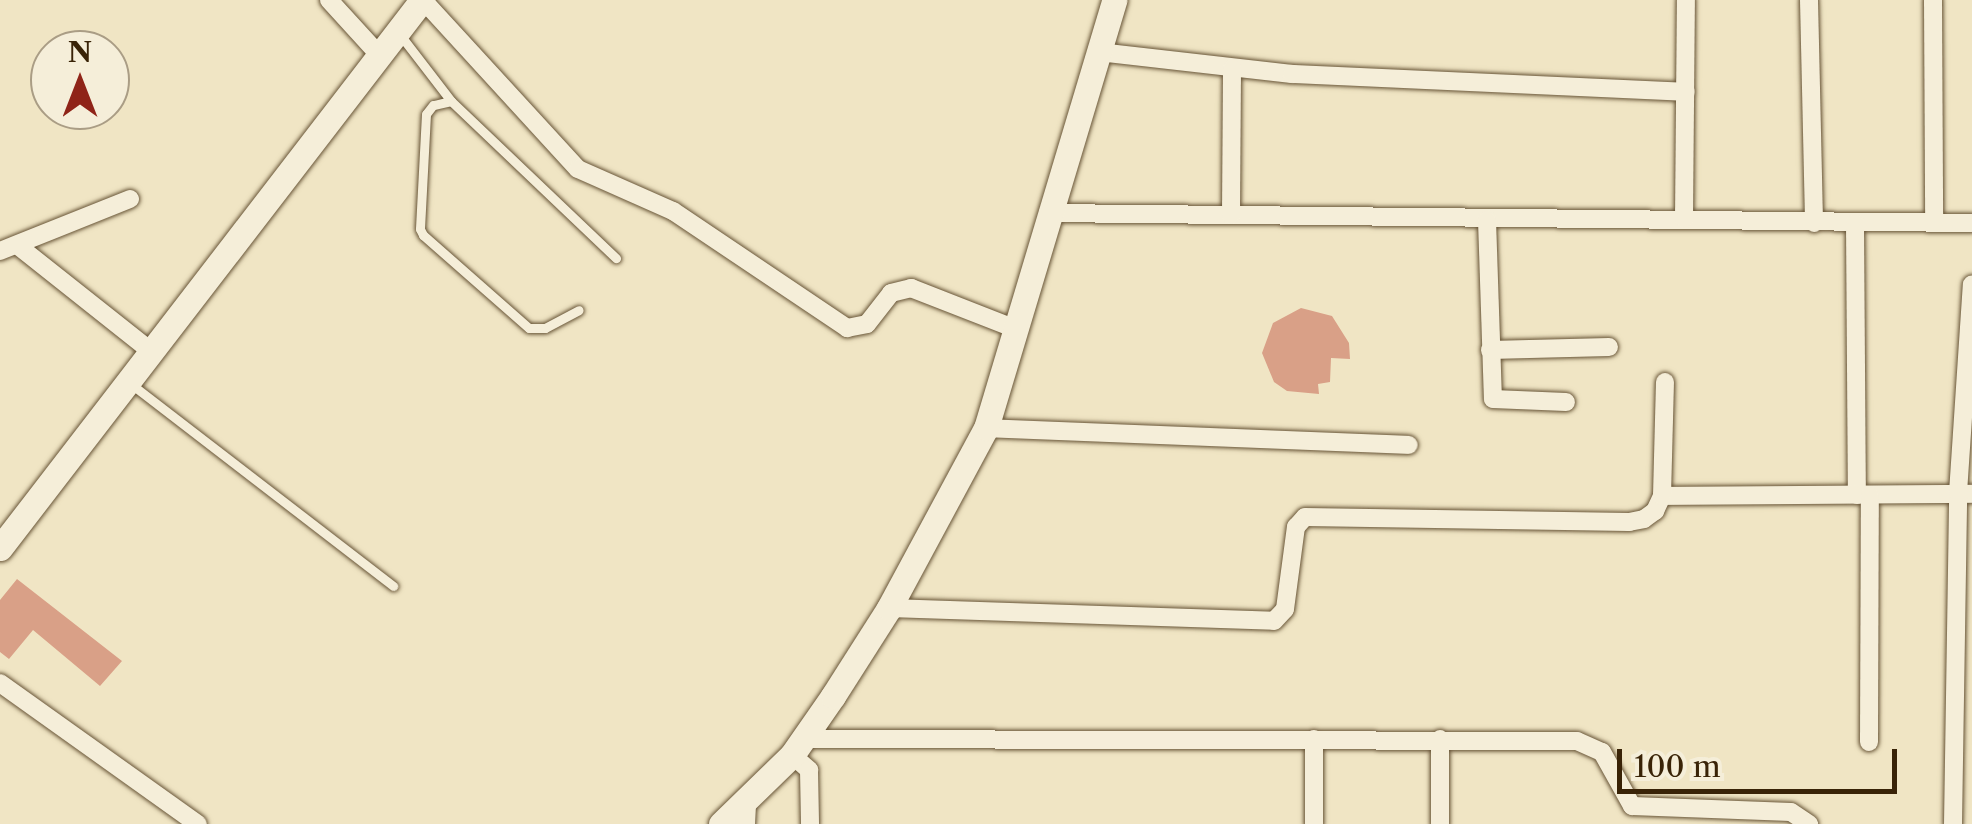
<!DOCTYPE html>
<html>
<head>
<meta charset="utf-8">
<style>
  body { margin:0 }
  #map { position:relative; width:1972px; height:824px; overflow:hidden; background:#f0e5c4; font-family:"Libre Caslon Text",serif }
  div>[style] { position:absolute }
  [style*='--x'] { left:calc(var(--x)*1px); top:calc(var(--y)*1px); width:calc(var(--w)*1px); rotate:calc(var(--a)*1deg) }
  .building>* { inset:0; background:#d9a087 }
  .roads { filter:drop-shadow(0 0 2px #675436) drop-shadow(0 0 2px #675436) }
  .lane>* { height:9px; margin:-4.5px; padding:0 4.5px; transform-origin:4.5px; border-radius:4.5px; background:#f5eed9 }
  .street>* { height:18px; margin:-9px; padding:0 9px; transform-origin:9px; border-radius:9px; background:#f5eed9 }
  .secondary>* { height:25px; margin:-12.5px; padding:0 12.5px; transform-origin:12.5px; border-radius:12.5px; background:#f5eed9 }
  span { translate:-50% -50%; white-space:nowrap; text-align:center; line-height:1.15; -webkit-text-stroke:10px #f5eed9; paint-order:stroke }
  .north { position:absolute; left:30px; top:30px; width:100px; height:100px; box-sizing:border-box; background:#f5eed9; border:2px solid #aa9d85; border-radius:50%; rotate:0deg; font-size:28px; font-weight:700; line-height:40px; text-align:center; color:#392307 }
  .north::after { content:''; display:block; margin:auto; width:35px; height:45px; background:#8f2418; clip-path:polygon(50% 0,100% 100%,50% 72%,0 100%) }
  .scale { position:absolute; left:1617px; top:749px; width:280px; height:45px; box-sizing:border-box; border:5px solid #392307; border-top:0; padding-left:12px; font-size:30px; line-height:35px; white-space:nowrap; color:#392307; -webkit-text-stroke:8px #f5eed9; paint-order:stroke }
</style>
</head>
<body>
<div id="map">
  <div class="building">
    <div style="clip-path:polygon(1301px 308px,1332px 316px,1349px 343px,1350px 359px,1331px 358px,1330px 382px,1318px 384px,1319px 394px,1287px 391px,1274px 382px,1262px 353px,1273px 323px)"></div>
    <div style="clip-path:polygon(17px 579px,122px 661px,100px 686px,33px 630px,9px 659px,0 652px,0 600px)"></div>
  </div>
  <div class="roads">
    <div class="lane">
      <div style="--x:401;--y:36;--w:82;--a:52.4"></div>
      <div style="--x:451;--y:101;--w:228;--a:43.6"></div>
      <div style="--x:451;--y:101;--w:18;--a:167"></div>
      <div style="--x:433;--y:105;--w:11;--a:128"></div>
      <div style="--x:426;--y:114;--w:115;--a:93"></div>
      <div style="--x:420;--y:229;--w:7;--a:63"></div>
      <div style="--x:423;--y:235;--w:141;--a:41.3"></div>
      <div style="--x:529;--y:328;--w:16;--a:0"></div>
      <div style="--x:545;--y:328;--w:38;--a:-28"></div>
      <div style="--x:131;--y:384;--w:331;--a:37.6"></div>
    </div>
    <div class="street">
      <div style="--x:329;--y:0;--w:77;--a:47.6"></div>
      <div style="--x:423;--y:0;--w:229;--a:47.5"></div>
      <div style="--x:578;--y:169;--w:104;--a:23.9"></div>
      <div style="--x:673;--y:211;--w:210;--a:33.9"></div>
      <div style="--x:847;--y:328;--w:20;--a:-11"></div>
      <div style="--x:867;--y:324;--w:39;--a:-52"></div>
      <div style="--x:891;--y:293;--w:21;--a:-14"></div>
      <div style="--x:911;--y:288;--w:113;--a:21.3"></div>
      <div style="--x:1809;--y:0;--w:223;--a:88.7"></div>
      <div style="--x:1933;--y:0;--w:223;--a:89.7"></div>
      <div style="--x:1099;--y:52;--w:194;--a:6.5"></div>
      <div style="--x:1292;--y:74;--w:394;--a:2.6"></div>
      <div style="--x:1048;--y:213;--w:924;--a:0.62"></div>
      <div style="--x:1231;--y:215;--w:146;--a:-89.6"></div>
      <div style="--x:1684;--y:219;--w:219;--a:-89.5"></div>
      <div style="--x:1487;--y:220;--w:179;--a:88.1"></div>
      <div style="--x:1493;--y:399;--w:73;--a:2.4"></div>
      <div style="--x:1855;--y:223;--w:272;--a:89.6"></div>
      <div style="--x:17;--y:245;--w:172;--a:38.4"></div>
      <div style="--x:0;--y:251;--w:140;--a:-21.8"></div>
      <div style="--x:1490;--y:350;--w:119;--a:-1.4"></div>
      <div style="--x:986;--y:428;--w:423;--a:2.3"></div>
      <div style="--x:1662;--y:496;--w:310;--a:-0.4"></div>
      <div style="--x:889;--y:608;--w:385;--a:1.9"></div>
      <div style="--x:1274;--y:621;--w:16;--a:-47"></div>
      <div style="--x:1285;--y:609;--w:83;--a:-82.4"></div>
      <div style="--x:1296;--y:527;--w:13;--a:-48"></div>
      <div style="--x:1305;--y:517;--w:324;--a:0.9"></div>
      <div style="--x:1629;--y:522;--w:15;--a:-11"></div>
      <div style="--x:1644;--y:519;--w:14;--a:-36"></div>
      <div style="--x:1655;--y:511;--w:17;--a:-65"></div>
      <div style="--x:1662;--y:496;--w:114;--a:-88.5"></div>
      <div style="--x:0;--y:683;--w:243;--a:35.5"></div>
      <div style="--x:802;--y:739;--w:775;--a:0.15"></div>
      <div style="--x:1577;--y:741;--w:27;--a:24"></div>
      <div style="--x:1602;--y:752;--w:62;--a:60.9"></div>
      <div style="--x:1632;--y:806;--w:159;--a:2.2"></div>
      <div style="--x:1791;--y:812;--w:22;--a:34"></div>
      <div style="--x:1440;--y:739;--w:85;--a:90"></div>
      <div style="--x:1869;--y:742;--w:246;--a:-89.8"></div>
      <div style="--x:792;--y:755;--w:23;--a:41"></div>
      <div style="--x:809;--y:770;--w:54;--a:88.9"></div>
      <div style="--x:746;--y:824;--w:21;--a:-87"></div>
      <div style="--x:1314;--y:824;--w:85;--a:-90"></div>
      <div style="--x:1953;--y:824;--w:331;--a:-89.1"></div>
      <div style="--x:1958;--y:493;--w:209;--a:-86.2"></div>
    </div>
    <div class="secondary">
      <div style="--x:0;--y:548;--w:692;--a:-52.4"></div>
      <div style="--x:721;--y:824;--w:99;--a:-44.2"></div>
      <div style="--x:792;--y:755;--w:72;--a:-55.2"></div>
      <div style="--x:833;--y:696;--w:104;--a:-57.5"></div>
      <div style="--x:889;--y:608;--w:204;--a:-61.7"></div>
      <div style="--x:986;--y:428;--w:447;--a:-73.3"></div>
    </div>
  </div>
  <div class="north">N</div>
  <div class="scale">100 m</div>
</div>
</body>
</html>
